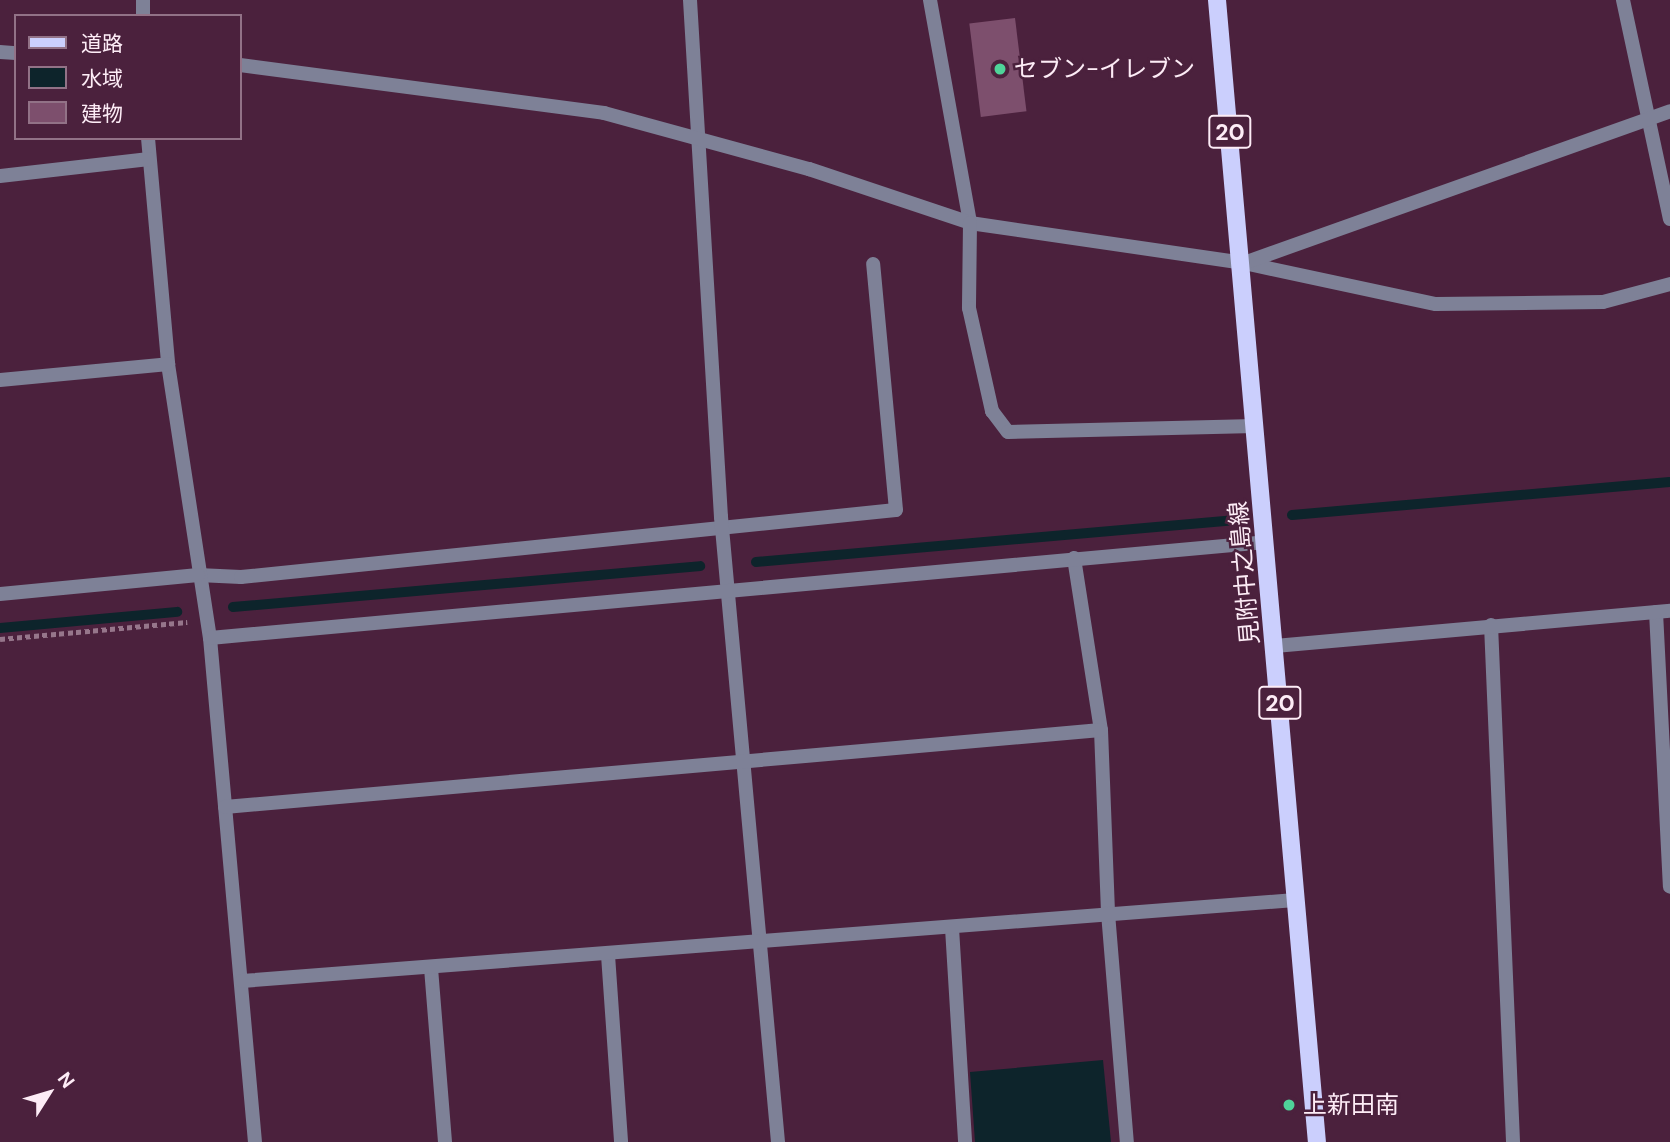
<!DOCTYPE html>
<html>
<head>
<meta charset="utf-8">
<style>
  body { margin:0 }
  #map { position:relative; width:1670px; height:1142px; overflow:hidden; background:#4b213d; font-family:"DM Sans","Noto Sans JP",sans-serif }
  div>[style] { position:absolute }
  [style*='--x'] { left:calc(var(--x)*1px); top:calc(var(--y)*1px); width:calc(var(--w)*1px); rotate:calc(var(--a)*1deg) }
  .water>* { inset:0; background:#0d242b }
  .stream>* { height:10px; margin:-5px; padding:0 5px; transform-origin:5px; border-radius:5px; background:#0d242b }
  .building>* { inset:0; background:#7d4f6d; transform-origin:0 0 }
  .path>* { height:4.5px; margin-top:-2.25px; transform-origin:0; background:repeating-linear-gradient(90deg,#96768b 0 5px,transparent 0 8.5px) }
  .service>* { height:14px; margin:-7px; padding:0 7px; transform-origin:7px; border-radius:7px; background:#7e8197 }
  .minor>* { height:14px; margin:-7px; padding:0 7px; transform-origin:7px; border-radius:7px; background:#7e8197 }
  .tertiary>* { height:14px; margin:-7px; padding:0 7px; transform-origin:7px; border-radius:7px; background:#7e8197 }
  .primary>* { height:18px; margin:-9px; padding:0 9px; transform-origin:9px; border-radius:9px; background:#cbcffd }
  .dots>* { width:19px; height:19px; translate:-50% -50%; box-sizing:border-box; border:4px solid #4b213d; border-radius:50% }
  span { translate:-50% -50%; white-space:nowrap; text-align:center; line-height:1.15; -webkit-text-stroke:5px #4b213d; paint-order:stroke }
  .shield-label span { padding:2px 5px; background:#4b213d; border:2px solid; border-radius:5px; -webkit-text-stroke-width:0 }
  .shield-label { font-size:23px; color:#fdecf6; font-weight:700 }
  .poi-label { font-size:24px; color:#fdecf6 }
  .left { translate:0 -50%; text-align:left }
  .street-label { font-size:24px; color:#fdecf6 }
  .legend { position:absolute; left:14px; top:14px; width:228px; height:126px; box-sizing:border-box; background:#4b213d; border:2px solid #927287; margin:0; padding:9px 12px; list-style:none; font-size:21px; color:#fdecf6 }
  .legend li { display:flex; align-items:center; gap:14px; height:35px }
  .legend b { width:35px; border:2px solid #927287 }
  .north { position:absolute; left:14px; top:1058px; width:70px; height:70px; -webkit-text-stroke:5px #4b213d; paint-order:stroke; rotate:53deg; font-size:19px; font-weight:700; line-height:28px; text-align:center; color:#fdecf6 }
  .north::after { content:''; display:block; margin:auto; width:24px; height:32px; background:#fdecf6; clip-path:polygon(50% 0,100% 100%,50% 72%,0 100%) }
</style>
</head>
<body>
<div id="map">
  <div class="water">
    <div style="clip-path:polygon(1103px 1060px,1111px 1142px,975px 1142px,970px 1072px)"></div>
  </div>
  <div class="stream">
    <div style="--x:1292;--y:515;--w:379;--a:-5"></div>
    <div style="--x:756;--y:562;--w:482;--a:-5"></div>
    <div style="--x:233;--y:607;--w:469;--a:-5"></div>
    <div style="--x:0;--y:628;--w:178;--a:-5.2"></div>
  </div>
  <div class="building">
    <div style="left:1015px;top:18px;width:94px;height:46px;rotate:83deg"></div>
  </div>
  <div class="path">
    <div style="--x:0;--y:639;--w:188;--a:-5.2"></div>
  </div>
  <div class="service">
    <div style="--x:143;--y:0;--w:16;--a:90"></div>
    <div style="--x:930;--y:0;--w:227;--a:79.8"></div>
    <div style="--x:1623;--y:0;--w:224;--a:77.9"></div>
    <div style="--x:198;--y:575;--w:43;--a:2.7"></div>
    <div style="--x:241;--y:577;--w:658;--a:-5.84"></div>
    <div style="--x:896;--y:510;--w:247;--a:-95.3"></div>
  </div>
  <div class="minor">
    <div style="--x:690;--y:0;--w:518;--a:86.57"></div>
    <div style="--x:721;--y:517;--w:628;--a:84.79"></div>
    <div style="--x:0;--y:52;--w:16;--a:4"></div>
    <div style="--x:240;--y:65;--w:367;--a:7.5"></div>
    <div style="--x:604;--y:113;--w:213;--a:15.3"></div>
    <div style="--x:809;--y:169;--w:170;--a:18.5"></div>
    <div style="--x:970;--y:223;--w:277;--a:8.3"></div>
    <div style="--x:1244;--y:263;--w:196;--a:12.1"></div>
    <div style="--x:1436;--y:304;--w:167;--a:-0.7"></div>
    <div style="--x:1603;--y:302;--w:69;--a:-15"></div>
    <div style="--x:148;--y:138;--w:227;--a:84.9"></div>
    <div style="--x:168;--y:364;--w:277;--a:81.3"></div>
    <div style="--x:210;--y:638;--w:506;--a:84.9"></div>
    <div style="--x:0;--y:176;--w:150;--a:-6.5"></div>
    <div style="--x:970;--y:223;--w:85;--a:90.7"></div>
    <div style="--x:969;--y:308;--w:106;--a:77.4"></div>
    <div style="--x:992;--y:411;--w:26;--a:53"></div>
    <div style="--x:1008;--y:432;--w:247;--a:-1.4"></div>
    <div style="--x:0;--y:380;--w:169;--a:-5.4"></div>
    <div style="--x:1074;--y:558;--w:174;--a:81.1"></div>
    <div style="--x:1101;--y:730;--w:183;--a:87.8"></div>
    <div style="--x:1108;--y:913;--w:230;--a:85.3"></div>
    <div style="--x:0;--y:594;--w:199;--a:-5.5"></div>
    <div style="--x:1656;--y:612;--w:275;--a:87.1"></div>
    <div style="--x:1491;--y:625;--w:517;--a:87.56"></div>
    <div style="--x:210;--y:638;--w:1060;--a:-5.19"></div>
    <div style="--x:1275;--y:646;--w:397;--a:-5.1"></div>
    <div style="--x:225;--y:807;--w:879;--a:-5.02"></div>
    <div style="--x:952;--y:928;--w:214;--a:86.5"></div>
    <div style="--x:608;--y:955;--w:187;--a:86"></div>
    <div style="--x:431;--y:968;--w:175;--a:85.4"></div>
    <div style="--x:242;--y:981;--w:1056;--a:-4.4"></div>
  </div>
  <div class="tertiary">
    <div style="--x:1244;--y:263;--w:452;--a:-19.6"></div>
  </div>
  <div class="primary">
    <div style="--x:1217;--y:0;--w:1146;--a:85"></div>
  </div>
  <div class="dots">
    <div style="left:1000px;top:69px;background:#4fd399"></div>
    <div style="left:1289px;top:1105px;background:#4fd399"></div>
  </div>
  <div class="shield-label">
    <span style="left:1230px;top:132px">20</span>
    <span style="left:1280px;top:703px">20</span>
  </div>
  <div class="poi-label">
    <span class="left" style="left:1014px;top:69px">セブン-イレブン</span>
    <span class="left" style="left:1303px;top:1105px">上新田南</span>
  </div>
  <div class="street-label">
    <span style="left:1244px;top:573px;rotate:-95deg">見附中之島線</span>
  </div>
  <ul class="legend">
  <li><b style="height:9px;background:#cbcffd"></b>道路</li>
  <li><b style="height:19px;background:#0d242b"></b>水域</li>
  <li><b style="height:19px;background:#7d4f6d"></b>建物</li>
  </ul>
  <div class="north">N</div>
</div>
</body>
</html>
